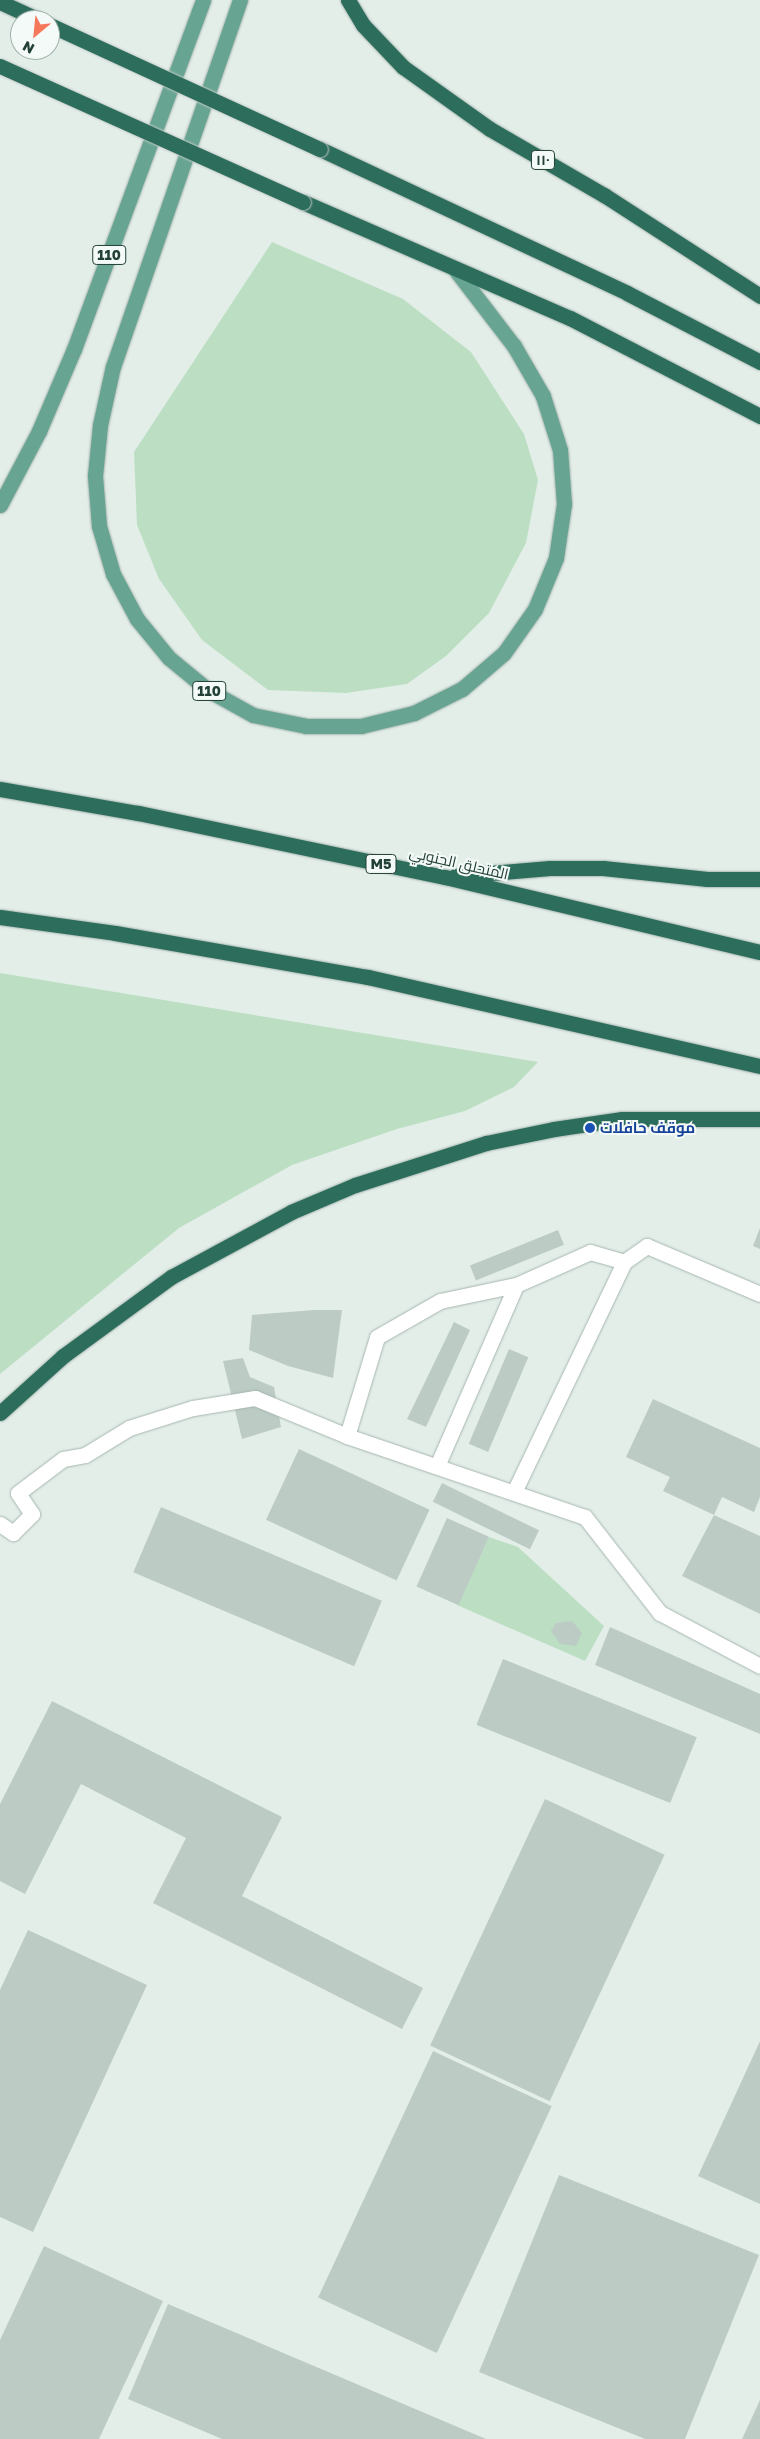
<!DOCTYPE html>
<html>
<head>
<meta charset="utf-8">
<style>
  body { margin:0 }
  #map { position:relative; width:760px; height:2439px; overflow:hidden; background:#e4eee9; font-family:"Golos Text",Cairo,sans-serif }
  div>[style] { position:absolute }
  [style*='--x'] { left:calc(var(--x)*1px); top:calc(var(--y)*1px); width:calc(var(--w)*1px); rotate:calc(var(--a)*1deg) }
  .green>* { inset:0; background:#bcdfc4 }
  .building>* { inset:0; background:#bcccc4; transform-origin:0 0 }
  .roads { filter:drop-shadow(0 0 1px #a6b6b0) drop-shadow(0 0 1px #a6b6b0) }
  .minor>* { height:15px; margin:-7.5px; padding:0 7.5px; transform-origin:7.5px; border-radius:7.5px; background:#fff }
  .major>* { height:15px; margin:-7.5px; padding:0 7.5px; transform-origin:7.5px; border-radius:7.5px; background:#67a491 }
  .highway>* { height:15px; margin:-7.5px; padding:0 7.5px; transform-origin:7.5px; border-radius:7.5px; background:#2d6d5c }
  .bridges { filter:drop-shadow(0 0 1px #c1cac7) drop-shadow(0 0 1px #c1cac7) }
  .highway-bridge>* { height:15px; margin:-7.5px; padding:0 7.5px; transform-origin:7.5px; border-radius:7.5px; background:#2d6d5c }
  .dots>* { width:14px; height:14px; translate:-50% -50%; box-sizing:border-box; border:2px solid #f4faf7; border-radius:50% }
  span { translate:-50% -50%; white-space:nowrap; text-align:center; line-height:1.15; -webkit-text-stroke:4px #f4faf7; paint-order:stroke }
  .shield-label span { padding:1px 4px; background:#f4faf7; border:1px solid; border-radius:4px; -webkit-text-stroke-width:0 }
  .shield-label { font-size:14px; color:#224036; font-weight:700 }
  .street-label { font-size:15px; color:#224036 }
  .transit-label { font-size:15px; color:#164399; font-weight:700 }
  .left { translate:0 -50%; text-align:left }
  .north { position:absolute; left:10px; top:10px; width:50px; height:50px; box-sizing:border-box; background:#f4faf7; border:1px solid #a0b0aa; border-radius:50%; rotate:208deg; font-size:14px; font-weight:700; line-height:20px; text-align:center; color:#224036 }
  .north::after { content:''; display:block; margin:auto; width:18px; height:22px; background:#f5785a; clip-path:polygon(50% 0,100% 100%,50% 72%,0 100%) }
</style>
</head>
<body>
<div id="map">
  <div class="green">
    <div style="clip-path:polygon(272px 242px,403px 299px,471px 352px,524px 434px,538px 480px,526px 543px,489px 613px,446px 656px,407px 684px,346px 693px,268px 690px,202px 640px,159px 579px,137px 525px,134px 452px)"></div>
    <div style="clip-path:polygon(0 973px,538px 1062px,514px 1087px,465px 1111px,397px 1129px,292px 1165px,179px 1228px,0 1374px)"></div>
    <div style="clip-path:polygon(489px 1537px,518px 1547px,604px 1626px,585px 1661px,457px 1605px)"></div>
  </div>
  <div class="building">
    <div style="clip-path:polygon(760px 1228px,760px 1249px,753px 1246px)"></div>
    <div style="left:558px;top:1230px;width:16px;height:95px;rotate:68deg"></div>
    <div style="clip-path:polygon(314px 1310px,342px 1310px,333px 1378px,288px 1366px,249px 1350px,252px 1315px)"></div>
    <div style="clip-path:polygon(454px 1322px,470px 1330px,426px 1427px,407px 1419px)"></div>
    <div style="left:509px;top:1349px;width:21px;height:103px;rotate:23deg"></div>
    <div style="clip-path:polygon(243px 1358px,250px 1377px,274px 1387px,281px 1427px,242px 1439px,223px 1361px)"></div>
    <div style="clip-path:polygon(653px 1399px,760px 1448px,760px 1497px,754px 1512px,722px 1497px,714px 1515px,663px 1491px,670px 1477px,626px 1457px)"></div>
    <div style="left:299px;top:1449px;width:144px;height:78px;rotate:25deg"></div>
    <div style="left:442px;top:1483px;width:108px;height:21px;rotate:26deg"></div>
    <div style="left:161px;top:1507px;width:240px;height:71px;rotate:23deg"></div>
    <div style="clip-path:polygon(714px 1515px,760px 1536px,760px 1614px,682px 1576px)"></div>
    <div style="left:447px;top:1518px;width:46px;height:75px;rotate:24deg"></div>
    <div style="clip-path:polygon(572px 1621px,582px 1633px,576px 1646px,560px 1644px,551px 1631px,556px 1623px)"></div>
    <div style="clip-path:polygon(610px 1627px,760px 1694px,760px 1734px,595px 1665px)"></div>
    <div style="left:503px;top:1659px;width:209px;height:71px;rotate:22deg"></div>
    <div style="clip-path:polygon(52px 1701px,282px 1817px,242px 1896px,423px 1988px,402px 2029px,153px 1903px,186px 1838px,81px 1784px,25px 1894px,0 1881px,0 1804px)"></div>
    <div style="left:545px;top:1799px;width:132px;height:272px;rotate:25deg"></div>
    <div style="clip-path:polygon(28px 1930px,147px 1985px,33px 2232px,0 2217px,0 1990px)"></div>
    <div style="clip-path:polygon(760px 2041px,760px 2204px,698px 2176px)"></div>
    <div style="left:433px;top:2051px;width:131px;height:272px;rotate:25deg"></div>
    <div style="clip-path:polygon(559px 2175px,759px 2255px,685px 2439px,645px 2439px,479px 2372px)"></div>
    <div style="clip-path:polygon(44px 2246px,163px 2301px,99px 2439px,0 2439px,0 2340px)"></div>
    <div style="clip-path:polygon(168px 2304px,486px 2439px,222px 2439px,128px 2399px)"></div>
    <div style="clip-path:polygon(760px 2400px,760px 2439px,742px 2439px)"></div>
  </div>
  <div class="roads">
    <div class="minor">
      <div style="--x:347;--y:1436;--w:103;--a:-73.1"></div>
      <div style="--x:377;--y:1337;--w:73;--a:-29.7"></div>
      <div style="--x:440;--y:1301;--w:78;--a:-11.9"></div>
      <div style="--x:437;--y:1466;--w:197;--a:-66.4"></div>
      <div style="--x:516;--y:1285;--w:81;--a:-24"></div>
      <div style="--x:590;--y:1252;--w:35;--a:16"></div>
      <div style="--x:514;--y:1492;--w:255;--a:-64.4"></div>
      <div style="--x:624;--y:1262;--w:28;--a:-35"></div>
      <div style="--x:647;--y:1246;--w:123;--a:23"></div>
      <div style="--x:0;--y:1524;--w:16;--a:35"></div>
      <div style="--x:13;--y:1533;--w:27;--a:-45"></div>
      <div style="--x:32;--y:1514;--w:25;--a:-124"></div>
      <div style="--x:18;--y:1493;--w:56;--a:-37.1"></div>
      <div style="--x:63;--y:1459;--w:22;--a:-10"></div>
      <div style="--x:85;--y:1455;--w:52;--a:-31.5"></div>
      <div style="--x:129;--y:1428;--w:67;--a:-17.4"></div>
      <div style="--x:193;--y:1408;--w:63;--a:-9.2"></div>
      <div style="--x:255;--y:1398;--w:100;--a:22.4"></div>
      <div style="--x:347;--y:1436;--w:251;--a:18.8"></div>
      <div style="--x:585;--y:1517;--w:122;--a:52"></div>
      <div style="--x:660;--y:1613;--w:113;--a:27.9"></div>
    </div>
    <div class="major">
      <div style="--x:240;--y:0;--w:387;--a:109.1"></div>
      <div style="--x:113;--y:366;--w:60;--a:102.4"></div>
      <div style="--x:100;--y:425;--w:51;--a:95.6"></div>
      <div style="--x:95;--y:476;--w:50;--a:85.4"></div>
      <div style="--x:99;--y:526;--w:50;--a:73.7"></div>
      <div style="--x:113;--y:574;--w:51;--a:61.9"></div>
      <div style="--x:137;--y:619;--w:50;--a:50.6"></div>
      <div style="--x:169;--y:658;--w:50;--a:39.4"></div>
      <div style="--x:208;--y:690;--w:51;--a:29.1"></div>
      <div style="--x:253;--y:715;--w:54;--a:11.7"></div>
      <div style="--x:306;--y:726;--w:55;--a:0"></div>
      <div style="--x:361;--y:726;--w:55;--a:-13.8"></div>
      <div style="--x:414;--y:713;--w:54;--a:-26.6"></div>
      <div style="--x:462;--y:689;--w:55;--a:-40.6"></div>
      <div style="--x:504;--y:653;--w:54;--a:-54.8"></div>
      <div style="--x:535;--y:609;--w:55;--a:-67.6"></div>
      <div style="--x:556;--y:558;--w:55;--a:-81.6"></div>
      <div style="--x:564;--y:504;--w:54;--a:-94.2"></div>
      <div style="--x:560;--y:450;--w:57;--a:-107.5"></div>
      <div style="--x:543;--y:396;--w:58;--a:-120.1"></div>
      <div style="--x:514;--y:346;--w:97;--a:-127.5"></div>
      <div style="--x:0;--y:505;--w:84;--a:-62.2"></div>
      <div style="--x:39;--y:431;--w:89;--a:-66.9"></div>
      <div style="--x:74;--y:349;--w:372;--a:-69.7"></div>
    </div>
    <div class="highway">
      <div style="--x:348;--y:0;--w:29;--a:59"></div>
      <div style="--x:363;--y:25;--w:58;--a:46.4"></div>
      <div style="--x:403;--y:67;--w:107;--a:35.5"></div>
      <div style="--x:490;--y:129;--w:132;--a:30.1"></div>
      <div style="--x:604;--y:195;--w:186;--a:32.9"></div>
      <div style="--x:0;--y:2;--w:43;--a:24.8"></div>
      <div style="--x:320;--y:149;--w:339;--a:25.1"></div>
      <div style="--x:627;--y:293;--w:150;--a:27.4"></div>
      <div style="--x:303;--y:202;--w:291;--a:23.5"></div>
      <div style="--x:570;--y:318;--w:214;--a:27.3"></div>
      <div style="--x:0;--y:789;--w:140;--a:9.9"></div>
      <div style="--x:138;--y:813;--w:314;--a:11.8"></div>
      <div style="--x:445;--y:877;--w:324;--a:13.4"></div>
      <div style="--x:455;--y:876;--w:95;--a:-4.8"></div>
      <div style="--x:550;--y:868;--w:53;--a:0"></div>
      <div style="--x:603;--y:868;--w:105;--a:6"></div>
      <div style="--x:707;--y:879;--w:53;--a:0"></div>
      <div style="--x:0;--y:917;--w:116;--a:7.9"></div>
      <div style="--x:115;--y:933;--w:257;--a:9.9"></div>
      <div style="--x:368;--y:977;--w:402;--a:12.8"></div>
      <div style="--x:0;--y:1413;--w:85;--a:-42.1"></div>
      <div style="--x:63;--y:1356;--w:134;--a:-36.2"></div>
      <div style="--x:171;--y:1277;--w:136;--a:-28.4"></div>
      <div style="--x:291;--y:1212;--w:69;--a:-22.9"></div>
      <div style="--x:355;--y:1185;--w:138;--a:-17.8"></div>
      <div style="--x:486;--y:1143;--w:69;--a:-11.6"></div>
      <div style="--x:554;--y:1129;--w:69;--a:-8.4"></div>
      <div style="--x:622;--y:1119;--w:138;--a:0"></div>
    </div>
  </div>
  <div class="bridges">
    <div class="highway-bridge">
      <div style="--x:50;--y:25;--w:297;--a:24.7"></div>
      <div style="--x:0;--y:66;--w:332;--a:24.2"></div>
    </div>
  </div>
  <div class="dots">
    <div style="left:590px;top:1128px;background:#1a4fb4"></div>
  </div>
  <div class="shield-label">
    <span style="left:543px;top:160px">١١٠</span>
    <span style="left:109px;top:255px">110</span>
    <span style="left:209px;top:691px">110</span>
    <span style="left:381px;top:864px">M5</span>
  </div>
  <div class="street-label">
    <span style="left:459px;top:863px;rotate:13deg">المتحلق الجنوبي</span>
  </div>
  <div class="transit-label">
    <span class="left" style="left:600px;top:1128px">موقف حافلات</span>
  </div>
  <div class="north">N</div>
</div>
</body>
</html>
